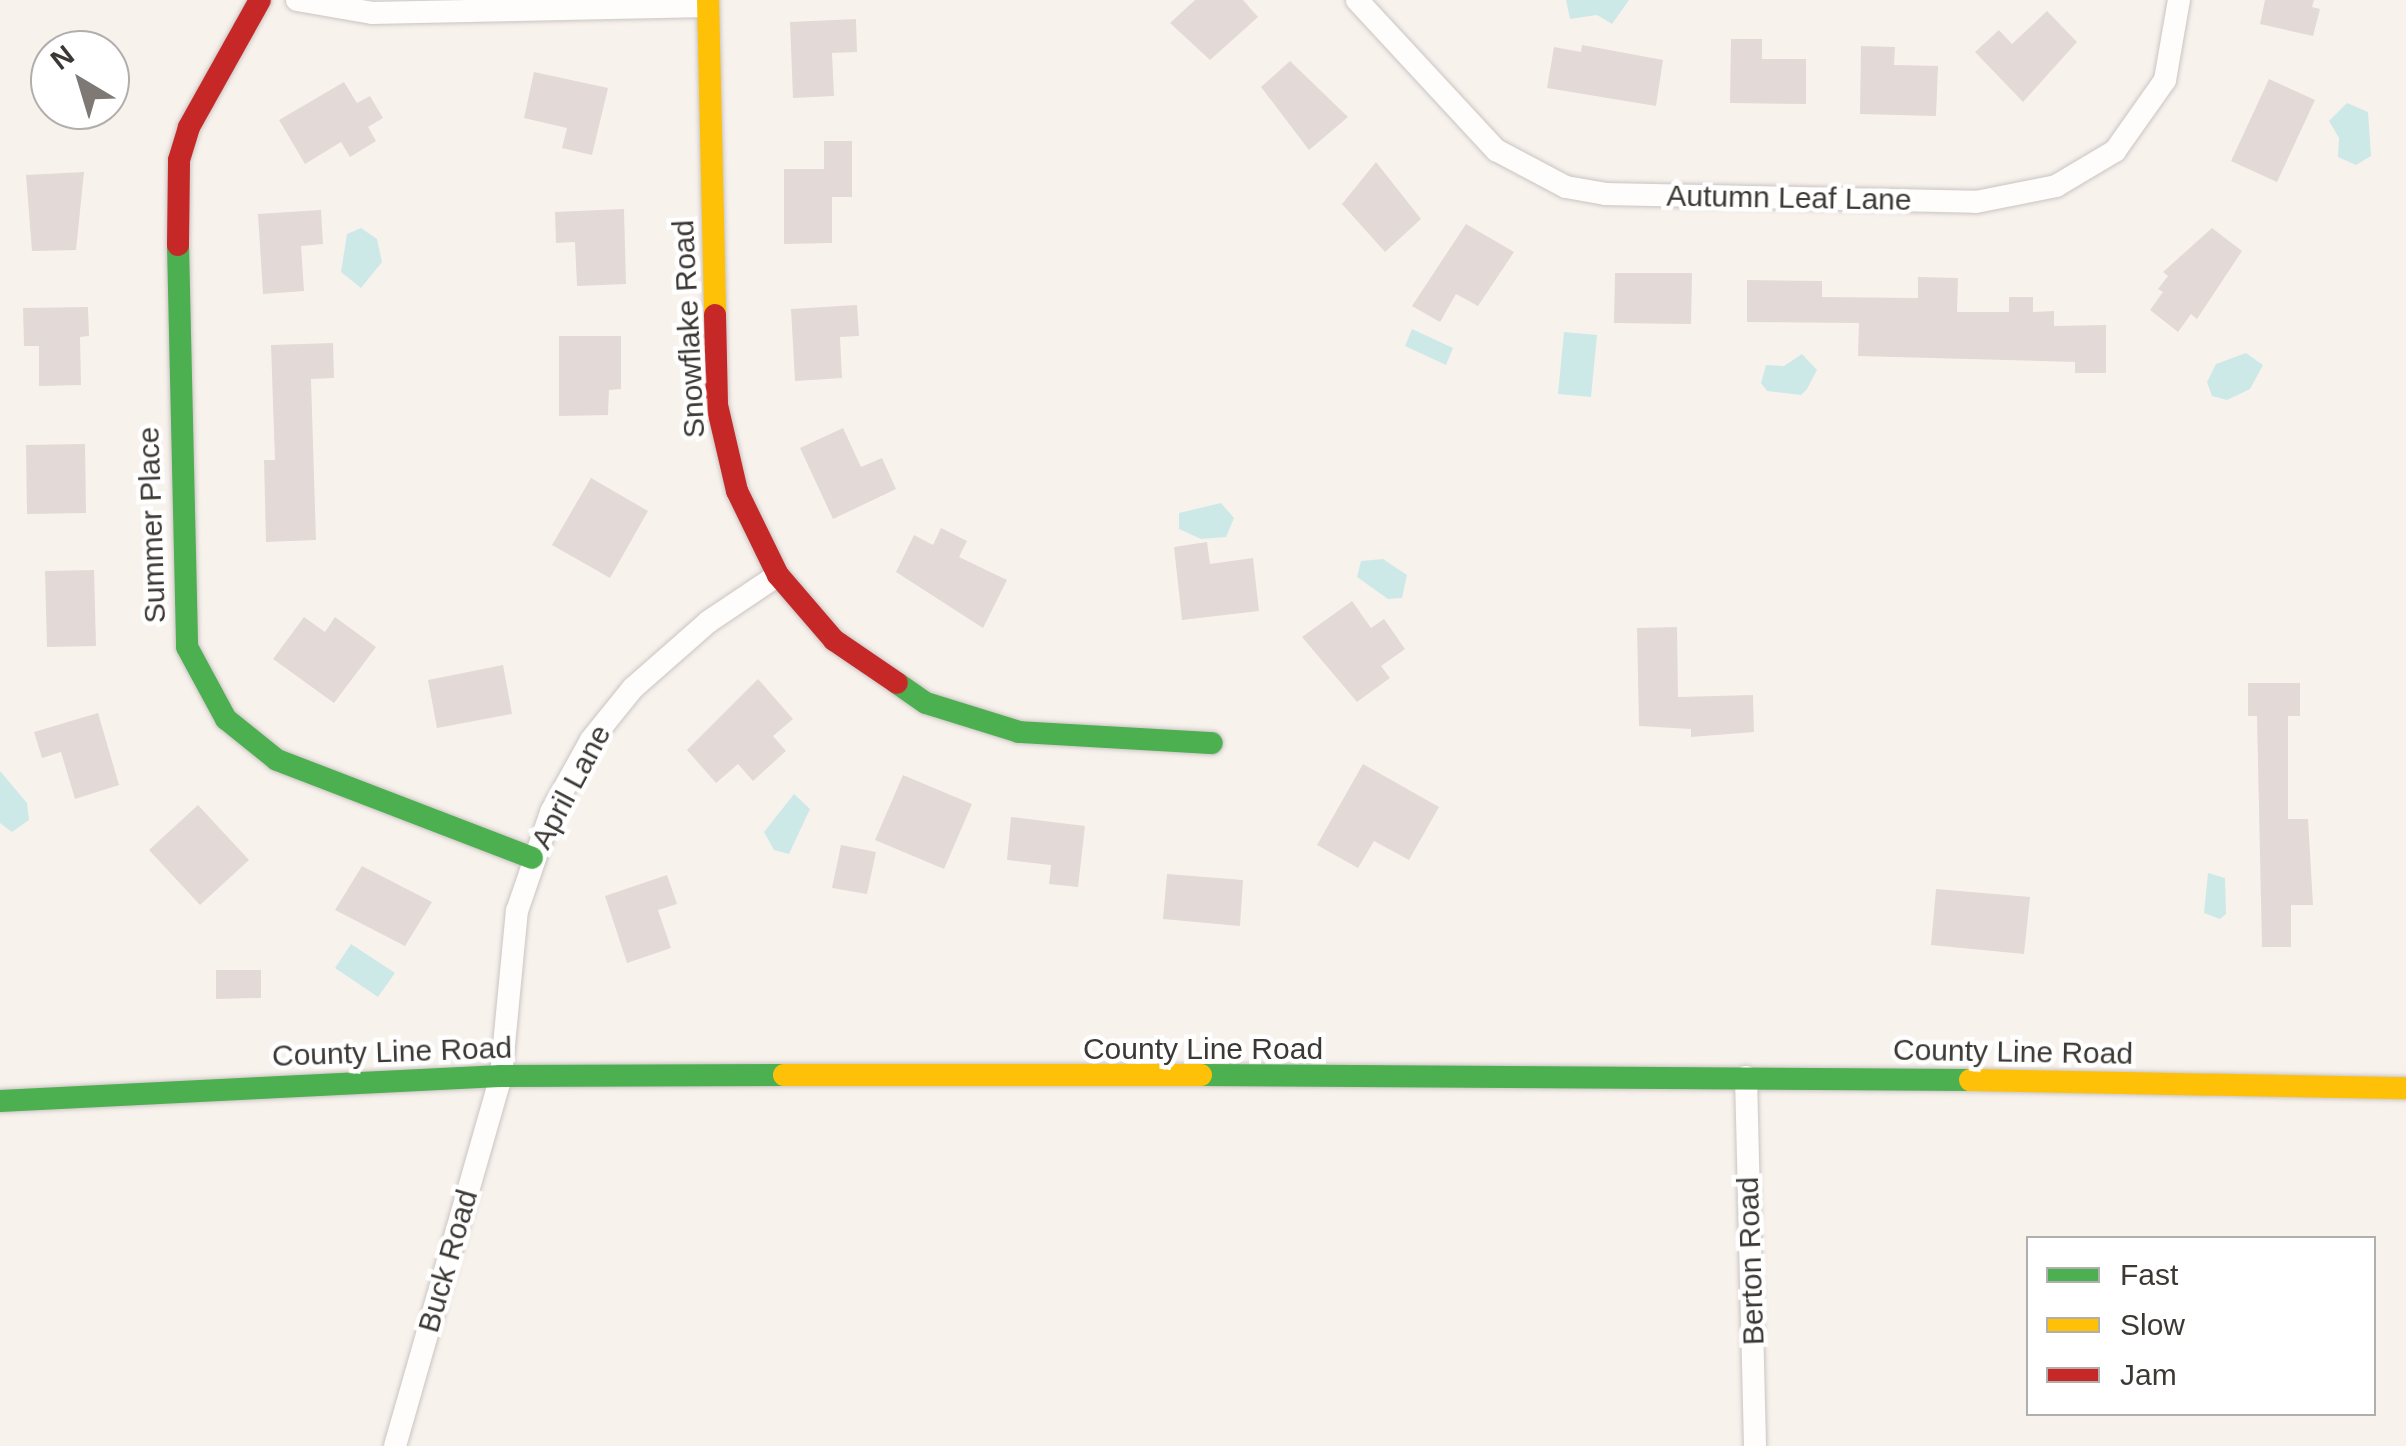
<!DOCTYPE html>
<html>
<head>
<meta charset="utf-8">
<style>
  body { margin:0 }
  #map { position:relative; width:2406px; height:1446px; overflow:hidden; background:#f8f2ed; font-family:Helvetica,sans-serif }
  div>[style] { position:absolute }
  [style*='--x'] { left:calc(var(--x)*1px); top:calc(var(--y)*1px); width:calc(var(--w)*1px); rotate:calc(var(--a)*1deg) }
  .water>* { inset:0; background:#cce9e8 }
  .building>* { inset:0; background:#e3d9d6 }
  .roads { filter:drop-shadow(0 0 2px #cac5c2) drop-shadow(0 0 2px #cac5c2) }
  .street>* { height:22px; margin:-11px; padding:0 11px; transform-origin:11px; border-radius:11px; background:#fefdfc }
  .fast>* { height:22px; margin:-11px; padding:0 11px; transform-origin:11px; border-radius:11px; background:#4caf50 }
  .slow>* { height:22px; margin:-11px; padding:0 11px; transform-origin:11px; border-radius:11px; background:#ffc107 }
  .jam>* { height:22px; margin:-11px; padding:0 11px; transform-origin:11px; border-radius:11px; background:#c62828 }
  span { translate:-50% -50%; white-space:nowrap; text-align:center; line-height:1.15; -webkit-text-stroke:9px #fff; paint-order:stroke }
  .street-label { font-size:30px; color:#3c3834 }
  .legend { position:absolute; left:2026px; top:1236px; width:350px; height:180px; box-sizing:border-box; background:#fff; border:2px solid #b1afae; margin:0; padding:12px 18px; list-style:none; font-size:30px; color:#3c3834 }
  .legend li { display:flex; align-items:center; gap:20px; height:50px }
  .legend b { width:50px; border:2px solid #b1afae }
  .north { position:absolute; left:30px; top:30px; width:100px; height:100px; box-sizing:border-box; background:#fff; border:2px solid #b1afae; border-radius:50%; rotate:322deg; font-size:28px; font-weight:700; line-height:40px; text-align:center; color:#3c3834 }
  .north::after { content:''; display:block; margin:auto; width:35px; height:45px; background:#7e7975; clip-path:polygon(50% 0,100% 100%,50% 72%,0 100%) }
</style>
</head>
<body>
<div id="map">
  <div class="water">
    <div style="clip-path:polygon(1566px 0,1629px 0,1612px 24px,1597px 15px,1570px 19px)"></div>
    <div style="clip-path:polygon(2347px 103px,2368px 112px,2371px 156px,2356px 165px,2338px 157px,2339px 138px,2329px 121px)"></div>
    <div style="clip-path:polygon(361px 228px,377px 239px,382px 262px,361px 288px,341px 272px,347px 234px)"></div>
    <div style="clip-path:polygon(1412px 329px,1453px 348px,1446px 365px,1405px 346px)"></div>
    <div style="clip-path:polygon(1564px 332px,1597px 335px,1591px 397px,1558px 394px)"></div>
    <div style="clip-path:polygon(2246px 353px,2263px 365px,2250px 389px,2227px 400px,2212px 396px,2207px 382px,2216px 364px)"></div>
    <div style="clip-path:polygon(1802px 354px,1817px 370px,1807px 389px,1801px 395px,1767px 391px,1761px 383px,1766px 365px,1784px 366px)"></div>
    <div style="clip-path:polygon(1221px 503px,1234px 518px,1226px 537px,1201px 539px,1179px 529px,1179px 513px)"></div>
    <div style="clip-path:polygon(1383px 559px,1407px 575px,1402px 598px,1388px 599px,1357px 577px,1361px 561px)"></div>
    <div style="clip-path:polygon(0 771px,27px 803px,29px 820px,12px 832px,0 823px)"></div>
    <div style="clip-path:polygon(794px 794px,810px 809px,789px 854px,774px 850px,764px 832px)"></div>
    <div style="clip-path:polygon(2208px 873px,2225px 878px,2226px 914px,2220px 919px,2204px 913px)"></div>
    <div style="clip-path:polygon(351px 944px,395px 973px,378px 997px,335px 968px)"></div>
  </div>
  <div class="building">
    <div style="clip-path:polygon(1195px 0,1243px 0,1258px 17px,1210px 60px,1170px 23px)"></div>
    <div style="clip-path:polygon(2265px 0,2314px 0,2312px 7px,2320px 9px,2313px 36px,2260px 24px)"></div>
    <div style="clip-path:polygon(2047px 11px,2077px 42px,2023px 102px,1975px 52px,1999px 30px,2012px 44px)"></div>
    <div style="clip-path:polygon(856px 19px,857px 52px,832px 53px,834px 96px,793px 98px,790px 22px)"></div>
    <div style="clip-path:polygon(1731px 39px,1762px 39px,1762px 59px,1806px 59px,1806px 104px,1730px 103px)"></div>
    <div style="clip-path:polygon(1582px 45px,1663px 60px,1656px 106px,1547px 88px,1554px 47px,1581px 52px)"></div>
    <div style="clip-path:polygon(1861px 46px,1895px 47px,1894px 65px,1938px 66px,1936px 116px,1860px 114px)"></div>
    <div style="clip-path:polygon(1290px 61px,1348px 117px,1309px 150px,1261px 87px)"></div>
    <div style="clip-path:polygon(534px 72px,608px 88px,592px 155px,562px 148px,567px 128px,524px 118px)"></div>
    <div style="clip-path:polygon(2269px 79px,2315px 100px,2277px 182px,2231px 161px)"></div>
    <div style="clip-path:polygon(344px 82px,357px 103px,370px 96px,383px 118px,368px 127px,376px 141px,350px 157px,341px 142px,305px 164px,279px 120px)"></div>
    <div style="clip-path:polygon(824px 141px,852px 141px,852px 197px,832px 197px,832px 243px,784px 244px,784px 169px,824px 169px)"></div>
    <div style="clip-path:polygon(1376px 162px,1421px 219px,1385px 252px,1342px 204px)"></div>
    <div style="clip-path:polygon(84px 172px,76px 250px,32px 251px,26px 175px)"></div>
    <div style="clip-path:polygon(624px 209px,626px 284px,577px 286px,575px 242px,556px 243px,555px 212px)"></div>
    <div style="clip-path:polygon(321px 210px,323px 244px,301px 246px,304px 291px,263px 294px,258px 214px)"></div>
    <div style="clip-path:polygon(1466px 224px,1514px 252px,1478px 306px,1456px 294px,1440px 322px,1412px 306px)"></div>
    <div style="clip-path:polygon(2212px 228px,2242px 251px,2197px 319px,2191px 314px,2178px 332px,2150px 310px,2163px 292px,2158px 289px,2168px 276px,2163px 272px)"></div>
    <div style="clip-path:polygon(1615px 273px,1692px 273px,1691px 324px,1614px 323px)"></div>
    <div style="clip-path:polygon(1918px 277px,1958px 278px,1957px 312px,2009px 312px,2009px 297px,2033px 297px,2033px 312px,2054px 311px,2054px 326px,2106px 325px,2106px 373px,2075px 373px,2075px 362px,1858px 356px,1859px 323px,1747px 322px,1747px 280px,1822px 281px,1822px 297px,1918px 298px)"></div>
    <div style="clip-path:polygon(857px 305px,859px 336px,840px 337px,842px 378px,795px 381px,791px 309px)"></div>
    <div style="clip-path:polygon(88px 307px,89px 336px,80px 337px,81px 385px,39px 386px,39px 346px,24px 346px,23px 308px)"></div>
    <div style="clip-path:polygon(559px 336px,621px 336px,621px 389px,609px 390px,608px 415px,559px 416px)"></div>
    <div style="clip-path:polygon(333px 343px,334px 378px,311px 379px,316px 540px,266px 542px,264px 460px,275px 460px,271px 345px)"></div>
    <div style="clip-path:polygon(843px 428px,861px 467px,882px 458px,896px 489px,833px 519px,800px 448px)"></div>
    <div style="clip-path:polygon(85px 444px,86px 513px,27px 514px,26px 445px)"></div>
    <div style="clip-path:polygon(591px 478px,648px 511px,610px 578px,552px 545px)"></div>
    <div style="clip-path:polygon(941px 528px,967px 541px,959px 557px,1007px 580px,983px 628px,896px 572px,914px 535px,933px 545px)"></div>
    <div style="clip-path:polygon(1207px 542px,1210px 564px,1253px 558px,1259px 611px,1182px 620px,1174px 547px)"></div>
    <div style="clip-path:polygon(94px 570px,96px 646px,47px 647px,45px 571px)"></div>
    <div style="clip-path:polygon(1352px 601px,1371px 628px,1384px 619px,1405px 649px,1381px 666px,1390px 678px,1357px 702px,1302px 637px)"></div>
    <div style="clip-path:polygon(304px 617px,325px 632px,335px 617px,376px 647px,334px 703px,273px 659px)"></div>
    <div style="clip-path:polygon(1677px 627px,1678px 697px,1753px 695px,1754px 732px,1691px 737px,1691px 729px,1639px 726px,1637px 628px)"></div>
    <div style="clip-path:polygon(503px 665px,512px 714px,437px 728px,428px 680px)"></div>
    <div style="clip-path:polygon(758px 679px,793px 719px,773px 736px,786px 751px,753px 781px,738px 764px,716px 783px,687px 750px)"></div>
    <div style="clip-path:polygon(2248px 683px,2300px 683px,2300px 716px,2288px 716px,2288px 819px,2308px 819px,2313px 905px,2291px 905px,2291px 947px,2262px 947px,2257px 716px,2248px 716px)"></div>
    <div style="clip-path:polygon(98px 713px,119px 785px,75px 799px,61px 752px,42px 758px,34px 732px)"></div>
    <div style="clip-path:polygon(1363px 764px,1439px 807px,1409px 860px,1374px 841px,1358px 868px,1317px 845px)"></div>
    <div style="clip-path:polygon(903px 775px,972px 804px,944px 869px,875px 840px)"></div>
    <div style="clip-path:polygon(198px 805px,249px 860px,200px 905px,149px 850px)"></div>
    <div style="clip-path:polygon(1011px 817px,1085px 826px,1078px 887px,1049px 884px,1051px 865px,1007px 860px)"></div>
    <div style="clip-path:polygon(841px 845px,876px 852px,867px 894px,832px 888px)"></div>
    <div style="clip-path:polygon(362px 866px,432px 902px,405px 946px,335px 910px)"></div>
    <div style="clip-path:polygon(1167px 874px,1243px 880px,1240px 926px,1163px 919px)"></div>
    <div style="clip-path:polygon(667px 875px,677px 904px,658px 910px,671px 948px,627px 963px,605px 896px)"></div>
    <div style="clip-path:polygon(1936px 889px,2030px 897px,2024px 954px,1931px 945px)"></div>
    <div style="clip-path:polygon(216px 970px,261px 970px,261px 998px,216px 999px)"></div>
  </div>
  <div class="roads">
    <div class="street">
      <div style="--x:297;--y:0;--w:76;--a:9.8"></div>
      <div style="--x:372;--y:13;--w:336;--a:-1.2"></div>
      <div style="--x:1357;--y:0;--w:205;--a:47.2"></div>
      <div style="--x:1496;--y:150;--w:79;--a:27.9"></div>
      <div style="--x:1566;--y:187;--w:40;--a:10"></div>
      <div style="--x:1605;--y:194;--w:371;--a:1.2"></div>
      <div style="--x:1976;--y:202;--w:82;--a:-11.3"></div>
      <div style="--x:2056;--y:186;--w:69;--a:-30.7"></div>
      <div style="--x:2115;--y:151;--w:87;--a:-54.8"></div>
      <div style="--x:2165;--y:80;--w:81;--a:-80.1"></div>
      <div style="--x:1746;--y:1077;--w:369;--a:88.6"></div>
      <div style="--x:395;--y:1446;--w:385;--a:-74"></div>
      <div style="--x:501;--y:1076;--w:166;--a:-84.5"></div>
      <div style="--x:517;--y:911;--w:105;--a:-71"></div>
      <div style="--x:551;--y:812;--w:82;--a:-60.9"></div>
      <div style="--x:591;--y:740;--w:67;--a:-51.1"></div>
      <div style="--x:633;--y:688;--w:100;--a:-41.3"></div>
      <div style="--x:708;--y:622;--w:84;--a:-33.9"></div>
    </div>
    <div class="fast">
      <div style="--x:178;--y:245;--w:402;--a:88.7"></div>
      <div style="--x:187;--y:647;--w:82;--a:61.6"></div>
      <div style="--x:226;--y:719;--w:65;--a:38.8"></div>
      <div style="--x:277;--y:760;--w:273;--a:21"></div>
      <div style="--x:897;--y:683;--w:35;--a:35"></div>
      <div style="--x:926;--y:703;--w:97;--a:17.3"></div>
      <div style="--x:1019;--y:732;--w:193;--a:3.3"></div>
      <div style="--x:1201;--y:1075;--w:769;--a:0.37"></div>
      <div style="--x:0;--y:1101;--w:502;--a:-2.86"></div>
      <div style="--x:501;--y:1076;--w:283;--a:-0.2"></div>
    </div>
    <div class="slow">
      <div style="--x:708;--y:0;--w:315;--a:88.7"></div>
      <div style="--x:784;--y:1075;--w:417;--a:0"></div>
      <div style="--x:1970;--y:1080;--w:436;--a:1.1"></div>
    </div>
    <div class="jam">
      <div style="--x:178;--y:245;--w:85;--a:-89.3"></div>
      <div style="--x:179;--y:160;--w:34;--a:-73"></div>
      <div style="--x:189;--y:127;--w:145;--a:-60.8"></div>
      <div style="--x:715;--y:315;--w:90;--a:88.7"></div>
      <div style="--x:717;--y:405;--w:88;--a:76.9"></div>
      <div style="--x:737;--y:491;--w:93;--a:64"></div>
      <div style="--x:778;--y:575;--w:86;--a:49.3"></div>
      <div style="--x:834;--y:640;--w:76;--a:34.3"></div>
    </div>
  </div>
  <div class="street-label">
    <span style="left:1789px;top:198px;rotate:1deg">Autumn Leaf Lane</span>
    <span style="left:689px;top:329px;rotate:-93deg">Snowflake Road</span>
    <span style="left:152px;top:525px;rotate:-92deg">Summer Place</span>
    <span style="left:571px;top:787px;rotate:-62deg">April Lane</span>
    <span style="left:1203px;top:1049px">County Line Road</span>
    <span style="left:392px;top:1052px;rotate:-2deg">County Line Road</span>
    <span style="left:2013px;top:1052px;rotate:1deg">County Line Road</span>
    <span style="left:448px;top:1261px;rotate:-74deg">Buck Road</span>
    <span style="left:1751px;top:1261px;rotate:-92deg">Berton Road</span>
  </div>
  <ul class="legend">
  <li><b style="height:12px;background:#4caf50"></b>Fast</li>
  <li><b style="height:12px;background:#ffc107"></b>Slow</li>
  <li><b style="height:12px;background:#c62828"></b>Jam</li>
  </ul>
  <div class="north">N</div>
</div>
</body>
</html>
